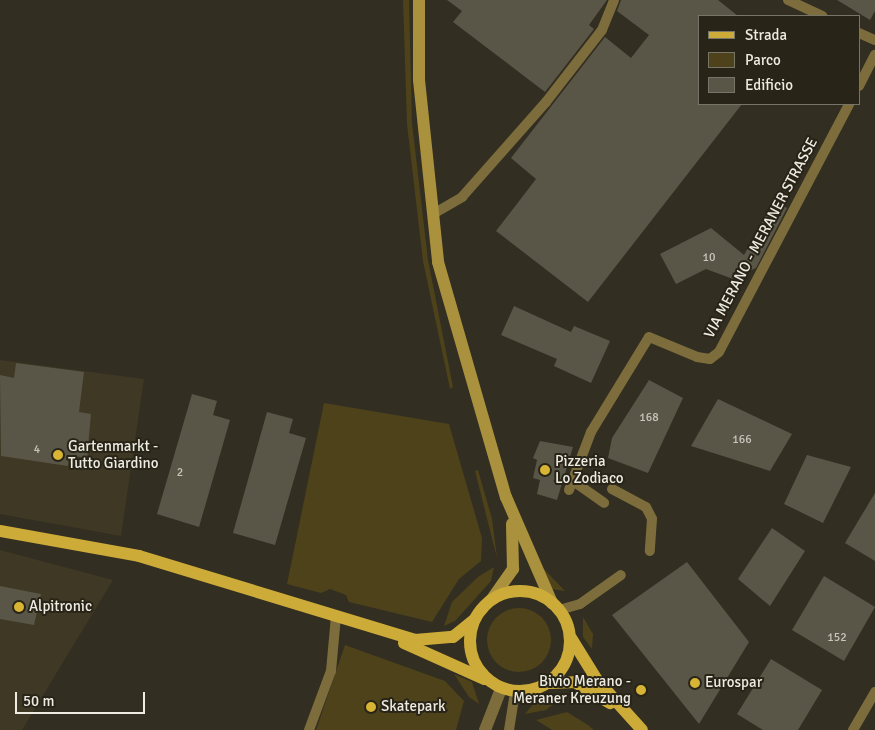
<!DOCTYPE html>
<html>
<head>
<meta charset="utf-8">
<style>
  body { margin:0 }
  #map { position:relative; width:875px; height:730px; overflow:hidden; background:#322e21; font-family:Signika,sans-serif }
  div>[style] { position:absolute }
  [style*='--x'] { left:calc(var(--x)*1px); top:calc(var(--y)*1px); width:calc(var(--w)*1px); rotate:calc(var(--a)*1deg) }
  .built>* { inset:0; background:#3e3824 }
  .green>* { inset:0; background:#4e421b }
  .round { border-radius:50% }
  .building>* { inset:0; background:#5a5647 }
  .service>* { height:10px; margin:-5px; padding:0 5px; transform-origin:5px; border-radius:5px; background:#7d6d3c }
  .minor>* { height:12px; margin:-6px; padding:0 6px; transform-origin:6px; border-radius:6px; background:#7d6d3c }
  .secondary>* { height:12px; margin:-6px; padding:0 6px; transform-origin:6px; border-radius:6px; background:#aa913d }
  .primary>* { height:12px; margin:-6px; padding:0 6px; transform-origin:6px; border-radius:6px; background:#cdab39 }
  .primary>.ring { margin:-6px; padding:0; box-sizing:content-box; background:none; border:12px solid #cdab39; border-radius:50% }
  .dots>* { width:14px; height:14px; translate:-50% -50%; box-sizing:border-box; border:2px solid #282417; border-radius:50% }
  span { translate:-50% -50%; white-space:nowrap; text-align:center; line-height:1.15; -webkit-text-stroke:4px #282417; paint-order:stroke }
  .number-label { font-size:12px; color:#c8c6bb }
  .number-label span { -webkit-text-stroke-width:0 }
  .street-label { font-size:15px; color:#edebe2 }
  .poi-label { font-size:15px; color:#edebe2 }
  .left { translate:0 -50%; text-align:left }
  .right { translate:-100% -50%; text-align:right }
  .legend { position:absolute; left:698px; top:15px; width:162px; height:90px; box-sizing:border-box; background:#282417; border:1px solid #777468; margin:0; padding:6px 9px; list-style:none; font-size:15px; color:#edebe2 }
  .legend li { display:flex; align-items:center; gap:10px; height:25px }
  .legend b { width:25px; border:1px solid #777468 }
  .scale { position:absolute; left:15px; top:692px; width:130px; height:22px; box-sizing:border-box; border:2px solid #edebe2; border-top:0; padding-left:6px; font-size:15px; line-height:18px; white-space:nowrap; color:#edebe2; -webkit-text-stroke:4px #282417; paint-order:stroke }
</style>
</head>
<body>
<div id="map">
  <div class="built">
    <div style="clip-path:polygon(0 360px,144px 379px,121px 536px,0 514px)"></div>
    <div style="clip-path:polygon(0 550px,113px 580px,22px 730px,0 730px)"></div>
  </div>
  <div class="green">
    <div style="clip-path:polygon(403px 0,409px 0,412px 123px,428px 260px,453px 387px,450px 389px,423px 261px,407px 124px)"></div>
    <div style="clip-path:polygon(324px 403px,449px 424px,482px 538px,481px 561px,459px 579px,432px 622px,349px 602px,346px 595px,330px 589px,321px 593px,287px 584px)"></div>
    <div style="clip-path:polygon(478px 470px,492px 519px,497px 558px,475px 471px)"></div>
    <div style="clip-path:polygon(494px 567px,491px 581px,455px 621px,444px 626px,452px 602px,478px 577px)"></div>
    <div style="clip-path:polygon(539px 568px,544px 569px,565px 591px,551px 589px)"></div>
    <div class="round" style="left:487px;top:608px;width:64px;height:64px"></div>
    <div style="clip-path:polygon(583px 617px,593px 634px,592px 649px,583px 637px)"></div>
    <div style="clip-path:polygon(345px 645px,445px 681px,464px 701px,456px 730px,316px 730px)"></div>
    <div style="clip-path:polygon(454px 674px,472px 682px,479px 704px,469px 697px)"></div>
    <div style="clip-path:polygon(553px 696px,563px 697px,546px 710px,525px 714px,534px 703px)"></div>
    <div style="clip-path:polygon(567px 712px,588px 725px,594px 730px,552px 730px,536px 720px)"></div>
  </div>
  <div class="building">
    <div style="clip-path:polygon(447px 0,607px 0,589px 25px,594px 29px,545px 92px,453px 22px,462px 11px)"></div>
    <div style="clip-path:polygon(621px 0,718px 0,738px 16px,699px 16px,699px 104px,742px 104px,588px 302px,496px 231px,536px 179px,511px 158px,605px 37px,631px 58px,649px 35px,617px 11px)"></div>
    <div style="clip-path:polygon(837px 0,875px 0,875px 11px,870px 20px)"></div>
    <div style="clip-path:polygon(774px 201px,787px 208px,756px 268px,733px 279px,706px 269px,676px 284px,660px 254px,711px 228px,744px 255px)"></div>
    <div style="clip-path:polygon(514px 306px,571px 332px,574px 326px,610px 341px,591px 383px,554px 366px,557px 359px,501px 335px)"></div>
    <div style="clip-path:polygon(16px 363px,84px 372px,79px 412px,91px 414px,87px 458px,69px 455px,68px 466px,1px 456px,0 375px,14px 378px)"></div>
    <div style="clip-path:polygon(649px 380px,683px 398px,648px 473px,608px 458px,612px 438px)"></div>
    <div style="clip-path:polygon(192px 394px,217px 401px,213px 415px,230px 420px,199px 527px,157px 514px)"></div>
    <div style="clip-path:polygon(718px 399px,792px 434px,770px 471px,691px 446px)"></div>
    <div style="clip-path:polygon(267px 412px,293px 419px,289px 433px,306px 438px,275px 545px,233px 533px)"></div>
    <div style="clip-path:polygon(540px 441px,573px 447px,557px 500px,537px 494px,540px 480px,533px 478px,537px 460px,533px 458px)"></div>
    <div style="clip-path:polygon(807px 455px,851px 467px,823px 523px,784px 504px)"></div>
    <div style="clip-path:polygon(875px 493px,875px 561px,845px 543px)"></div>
    <div style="clip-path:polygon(772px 528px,805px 551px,770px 606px,738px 579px)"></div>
    <div style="clip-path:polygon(687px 562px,749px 642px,699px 724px,612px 615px)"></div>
    <div style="clip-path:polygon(824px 576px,875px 607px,844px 661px,792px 630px)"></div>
    <div style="clip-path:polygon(0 586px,41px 594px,34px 625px,0 619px)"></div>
    <div style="clip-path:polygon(771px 659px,822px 690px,798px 730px,763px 730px,737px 714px)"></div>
  </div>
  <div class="service">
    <div style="--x:788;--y:0;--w:38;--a:25"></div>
    <div style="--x:859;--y:33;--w:17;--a:24"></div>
    <div style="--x:859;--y:86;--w:35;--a:-63"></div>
    <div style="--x:433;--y:214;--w:34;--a:-30"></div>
    <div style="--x:462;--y:197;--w:127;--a:-48.5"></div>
    <div style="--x:546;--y:102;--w:91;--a:-52.1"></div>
    <div style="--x:602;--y:30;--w:32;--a:-68"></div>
    <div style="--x:573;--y:481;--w:38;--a:35"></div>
    <div style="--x:612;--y:489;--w:38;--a:28"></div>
    <div style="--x:646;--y:507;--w:13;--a:63"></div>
    <div style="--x:652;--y:519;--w:32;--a:94"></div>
    <div style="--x:569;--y:490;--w:62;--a:-69.2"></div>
    <div style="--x:591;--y:432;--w:111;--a:-58.6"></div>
    <div style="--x:649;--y:337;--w:52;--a:22.6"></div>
    <div style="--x:697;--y:357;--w:13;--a:9"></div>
    <div style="--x:710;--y:359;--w:11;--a:-38"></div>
    <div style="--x:719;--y:352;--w:280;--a:-62.3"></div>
    <div style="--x:559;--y:610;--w:22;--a:-16"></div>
    <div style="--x:580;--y:604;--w:50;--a:-35.3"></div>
    <div style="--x:309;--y:730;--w:63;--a:-69.6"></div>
    <div style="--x:331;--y:671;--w:55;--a:-84.8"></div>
    <div style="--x:509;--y:730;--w:38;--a:-81"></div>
    <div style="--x:853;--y:730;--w:44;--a:-59.9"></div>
  </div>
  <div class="minor">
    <div style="--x:485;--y:730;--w:44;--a:-68.7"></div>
  </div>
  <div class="secondary">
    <div style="--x:419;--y:0;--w:80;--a:90"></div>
    <div style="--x:419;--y:80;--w:183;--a:84"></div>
    <div style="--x:438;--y:262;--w:245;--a:73.9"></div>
    <div style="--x:506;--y:497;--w:116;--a:66.5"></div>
    <div style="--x:492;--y:599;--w:37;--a:-55"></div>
    <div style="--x:513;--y:569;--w:45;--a:-91.3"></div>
  </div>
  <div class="primary">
    <div style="--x:0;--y:531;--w:141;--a:10.2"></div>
    <div style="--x:139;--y:556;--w:288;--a:16.9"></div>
    <div style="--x:415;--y:640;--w:38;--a:-5"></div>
    <div style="--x:453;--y:637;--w:27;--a:-39"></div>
    <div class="ring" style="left:470px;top:591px;width:88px;height:88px"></div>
    <div style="--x:571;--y:638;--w:49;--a:58.2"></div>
    <div style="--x:597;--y:680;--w:67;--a:48"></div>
    <div style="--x:404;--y:643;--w:88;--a:24.2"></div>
    <div style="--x:550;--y:683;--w:25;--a:-2"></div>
    <div style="--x:575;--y:682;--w:41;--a:31"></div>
  </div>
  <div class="dots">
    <div style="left:58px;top:455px;background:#d8b434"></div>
    <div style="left:545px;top:470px;background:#d8b434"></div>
    <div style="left:19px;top:607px;background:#d8b434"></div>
    <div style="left:695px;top:683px;background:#d8b434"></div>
    <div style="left:641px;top:690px;background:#d8b434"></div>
    <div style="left:371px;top:707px;background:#d8b434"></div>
  </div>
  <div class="number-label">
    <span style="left:709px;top:258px">10</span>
    <span style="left:649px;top:418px">168</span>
    <span style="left:742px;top:440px">166</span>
    <span style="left:37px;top:450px">4</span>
    <span style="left:180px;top:473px">2</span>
    <span style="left:837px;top:638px">152</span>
  </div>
  <div class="street-label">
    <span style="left:761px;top:238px;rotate:-62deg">VIA MERANO - MERANER STRASSE</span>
  </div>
  <div class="poi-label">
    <span class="left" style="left:68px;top:455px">Gartenmarkt -<br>Tutto Giardino</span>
    <span class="left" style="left:555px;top:470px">Pizzeria<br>Lo Zodiaco</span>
    <span class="left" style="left:29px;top:607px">Alpitronic</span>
    <span class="right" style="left:631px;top:690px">Bivio Merano -<br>Meraner Kreuzung</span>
    <span class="left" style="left:705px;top:683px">Eurospar</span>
    <span class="left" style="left:381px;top:707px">Skatepark</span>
  </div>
  <ul class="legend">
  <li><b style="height:6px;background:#cdab39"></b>Strada</li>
  <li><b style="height:14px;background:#4e421b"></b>Parco</li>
  <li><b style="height:14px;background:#5a5647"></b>Edificio</li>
  </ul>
  <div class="scale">50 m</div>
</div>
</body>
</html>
